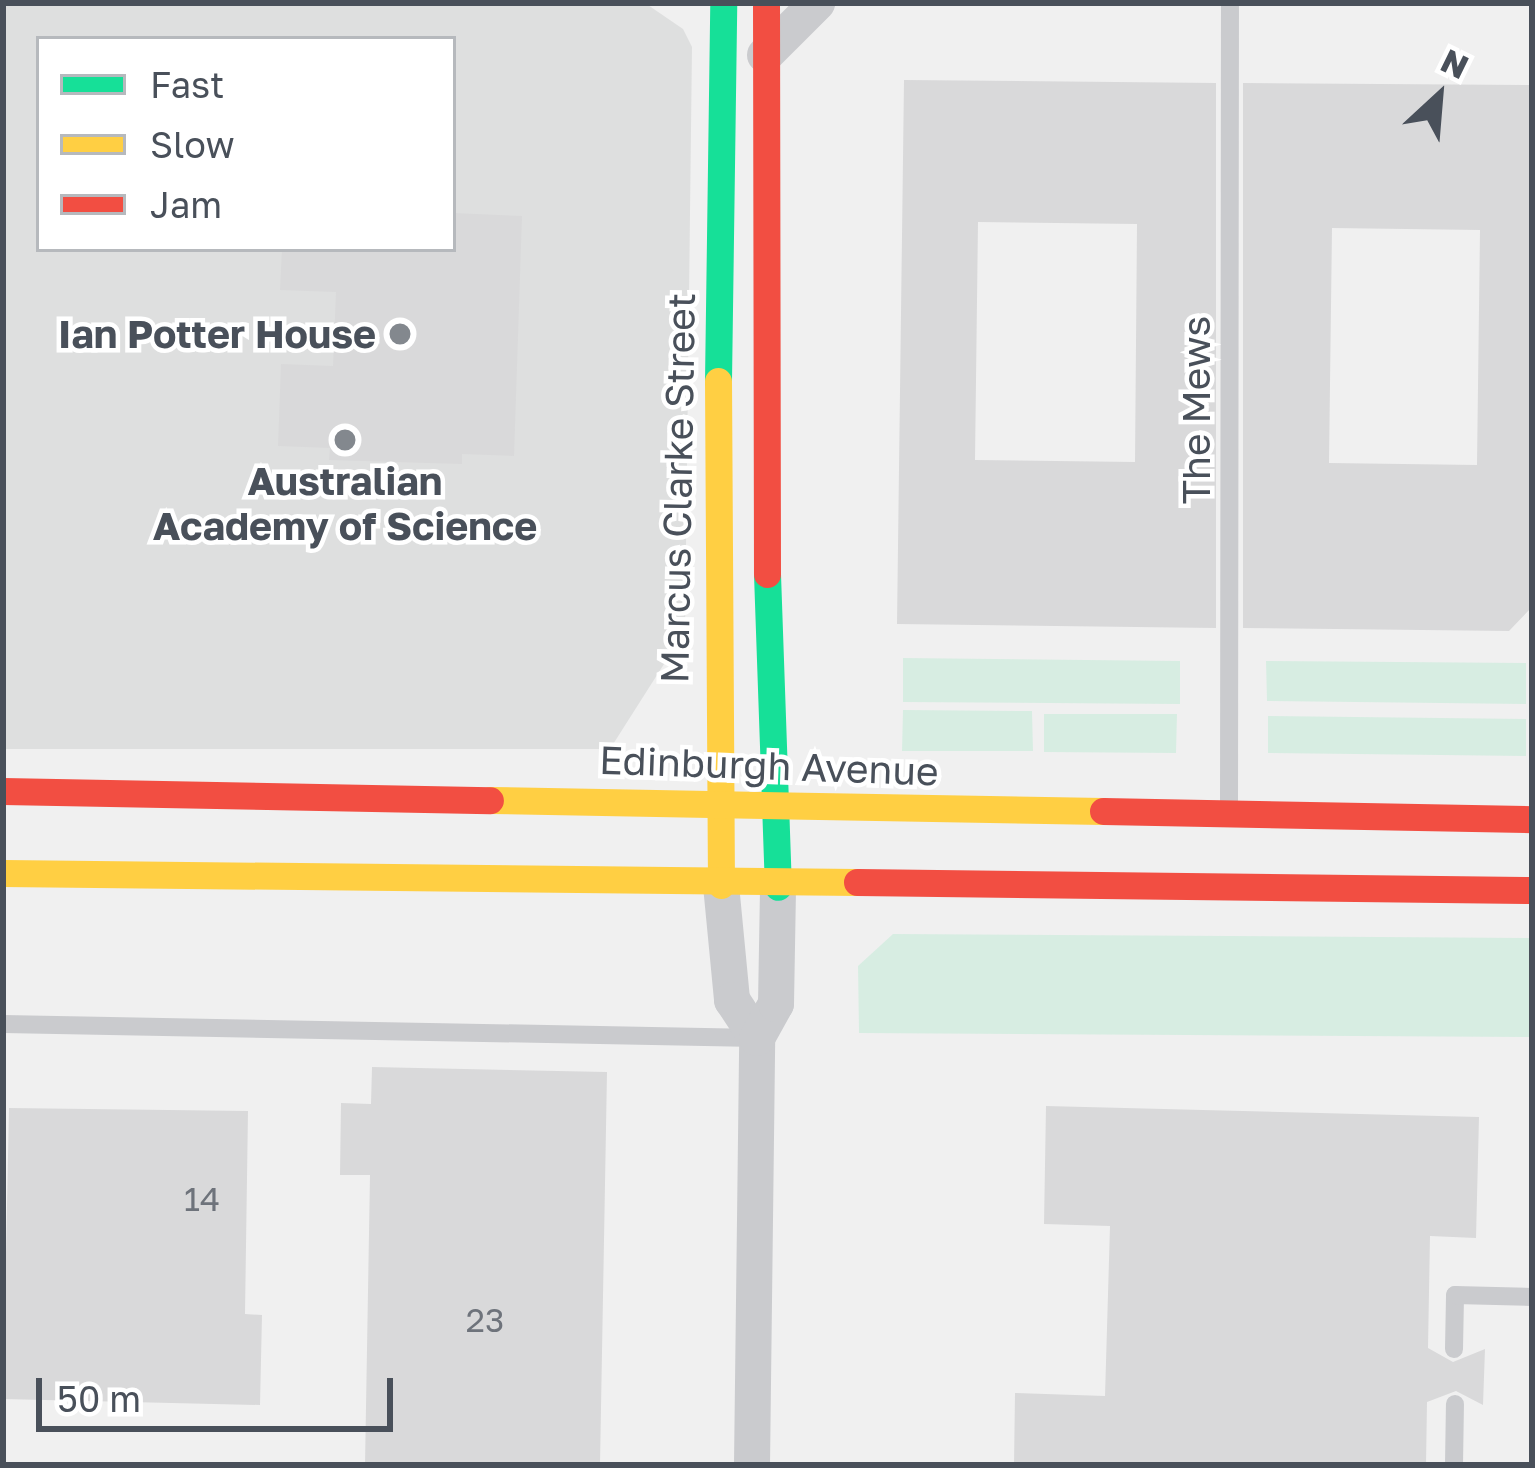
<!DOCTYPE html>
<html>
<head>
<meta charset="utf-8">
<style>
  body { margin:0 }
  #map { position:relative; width:1535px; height:1468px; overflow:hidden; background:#f0f0f0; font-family:"Golos Text",sans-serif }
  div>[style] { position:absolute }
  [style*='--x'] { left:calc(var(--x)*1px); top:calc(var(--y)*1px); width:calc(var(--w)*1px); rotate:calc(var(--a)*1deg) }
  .education>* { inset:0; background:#dedfdf }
  .green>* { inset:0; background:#d7ede2 }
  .building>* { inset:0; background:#d9d9da }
  .lane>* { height:18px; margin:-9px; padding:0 9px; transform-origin:9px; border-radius:9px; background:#cacbce }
  .street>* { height:36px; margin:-18px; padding:0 18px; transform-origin:18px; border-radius:18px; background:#cacbce }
  .fast>* { height:27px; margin:-13.5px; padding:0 13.5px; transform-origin:13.5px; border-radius:13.5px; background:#16e098 }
  .slow>* { height:27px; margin:-13.5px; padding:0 13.5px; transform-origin:13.5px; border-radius:13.5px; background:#ffcf43 }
  .jam>* { height:27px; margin:-13.5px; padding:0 13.5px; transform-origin:13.5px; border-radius:13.5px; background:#f24e42 }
  .dots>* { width:33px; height:33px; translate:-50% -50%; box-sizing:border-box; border:6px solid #fff; border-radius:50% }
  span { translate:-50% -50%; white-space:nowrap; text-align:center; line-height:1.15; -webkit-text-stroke:9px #fff; paint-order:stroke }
  .number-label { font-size:33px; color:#6e737b }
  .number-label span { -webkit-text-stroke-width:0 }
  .poi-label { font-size:39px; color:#49505a; font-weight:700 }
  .right { translate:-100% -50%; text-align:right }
  .street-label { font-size:39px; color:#49505a }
  .frame { position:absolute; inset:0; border:6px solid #49505a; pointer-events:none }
  .legend { position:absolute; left:36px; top:36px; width:420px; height:216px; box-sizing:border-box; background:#fff; border:3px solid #b6b9bd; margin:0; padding:15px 21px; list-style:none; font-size:36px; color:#49505a }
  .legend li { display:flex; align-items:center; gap:24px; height:60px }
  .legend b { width:60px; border:3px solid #b6b9bd }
  .north { position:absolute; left:1379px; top:36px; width:120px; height:120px; -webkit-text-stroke:9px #fff; paint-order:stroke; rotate:26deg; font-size:33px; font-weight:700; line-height:48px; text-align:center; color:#49505a }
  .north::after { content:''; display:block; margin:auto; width:42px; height:54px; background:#49505a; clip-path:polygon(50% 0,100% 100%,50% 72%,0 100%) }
  .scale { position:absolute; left:36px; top:1378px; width:357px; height:54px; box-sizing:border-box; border:6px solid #49505a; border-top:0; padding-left:15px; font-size:36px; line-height:42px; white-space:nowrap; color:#49505a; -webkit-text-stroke:9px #fff; paint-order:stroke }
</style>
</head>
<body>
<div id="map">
  <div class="education">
    <div style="clip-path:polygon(evenodd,3px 3px,645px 3px,683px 29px,692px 47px,685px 631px,610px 749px,3px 749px,3px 3px,39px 39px,453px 39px,453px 249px,39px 249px,39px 39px)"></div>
  </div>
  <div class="green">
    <div style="clip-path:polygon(903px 658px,1180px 661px,1180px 704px,903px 702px)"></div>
    <div style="clip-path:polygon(1266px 661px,1526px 663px,1526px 704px,1267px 701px)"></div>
    <div style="clip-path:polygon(903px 710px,1032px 711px,1033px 751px,902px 751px)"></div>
    <div style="clip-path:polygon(1044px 714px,1177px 714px,1176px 753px,1044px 752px)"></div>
    <div style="clip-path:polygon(1268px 716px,1526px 719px,1526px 756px,1268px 753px)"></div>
    <div style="clip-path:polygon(893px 934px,1532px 938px,1532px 1037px,859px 1033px,858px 966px)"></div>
  </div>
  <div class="building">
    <div style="clip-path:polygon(evenodd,904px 80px,1216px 83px,1216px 628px,897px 624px,904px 80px,978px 222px,1137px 224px,1135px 462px,975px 460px,978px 222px)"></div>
    <div style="clip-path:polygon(evenodd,1243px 83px,1532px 85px,1532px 607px,1509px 631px,1243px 628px,1243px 83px,1332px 228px,1480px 230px,1477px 465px,1329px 463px,1332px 228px)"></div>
    <div style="clip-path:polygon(453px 213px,522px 216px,514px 456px,462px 454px,462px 464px,329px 460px,330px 448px,278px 446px,281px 364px,333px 366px,336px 292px,280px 290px,282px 249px,453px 249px)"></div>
    <div style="clip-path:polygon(372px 1067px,607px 1072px,600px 1465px,365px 1465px,370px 1175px,340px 1175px,341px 1103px,371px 1104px)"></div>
    <div style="clip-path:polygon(1046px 1106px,1479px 1117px,1476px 1238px,1430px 1236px,1428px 1348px,1453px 1362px,1485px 1349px,1483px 1405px,1456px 1391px,1427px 1402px,1426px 1465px,1014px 1465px,1015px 1393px,1105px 1396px,1110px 1226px,1044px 1224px)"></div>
    <div style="clip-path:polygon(9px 1108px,248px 1111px,245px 1314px,262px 1315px,260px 1405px,3px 1399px)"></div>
  </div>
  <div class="lane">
    <div style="--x:1229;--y:808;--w:805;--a:-89.93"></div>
    <div style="--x:3;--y:1024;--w:754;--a:1.06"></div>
    <div style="--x:1454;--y:1349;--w:54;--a:-88.9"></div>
    <div style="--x:1455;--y:1295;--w:77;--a:1.5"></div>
    <div style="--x:1454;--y:1465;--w:61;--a:-89.1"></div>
  </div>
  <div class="street">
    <div style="--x:765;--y:55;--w:74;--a:-45"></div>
    <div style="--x:721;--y:885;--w:116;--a:84.5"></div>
    <div style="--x:732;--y:1000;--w:45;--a:56.7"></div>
    <div style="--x:752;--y:1465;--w:427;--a:-89.3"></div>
    <div style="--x:757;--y:1038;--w:39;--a:-61"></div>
    <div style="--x:776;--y:1004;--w:117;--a:-89"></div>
  </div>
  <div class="fast">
    <div style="--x:718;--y:381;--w:378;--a:-89.2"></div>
    <div style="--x:767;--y:574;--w:313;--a:88"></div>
  </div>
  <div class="slow">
    <div style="--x:718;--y:381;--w:504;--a:89.66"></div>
    <div style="--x:490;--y:800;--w:613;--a:1.03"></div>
    <div style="--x:3;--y:873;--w:854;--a:0.6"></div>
  </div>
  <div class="jam">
    <div style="--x:766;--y:3;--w:571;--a:89.9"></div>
    <div style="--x:3;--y:791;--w:487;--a:1.1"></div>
    <div style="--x:1103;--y:811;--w:429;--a:1.1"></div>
    <div style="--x:857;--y:882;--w:675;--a:0.68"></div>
  </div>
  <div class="dots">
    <div style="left:400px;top:334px;background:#83888e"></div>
    <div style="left:345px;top:440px;background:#83888e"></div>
  </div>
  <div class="number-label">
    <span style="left:202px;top:1199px">14</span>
    <span style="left:485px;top:1320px">23</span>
  </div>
  <div class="poi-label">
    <span class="right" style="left:376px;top:334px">Ian Potter House</span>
    <span style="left:345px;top:504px">Australian<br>Academy of Science</span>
  </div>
  <div class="street-label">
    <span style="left:1196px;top:410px;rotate:-90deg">The Mews</span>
    <span style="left:678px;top:488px;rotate:-89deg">Marcus Clarke Street</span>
    <span style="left:769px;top:766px;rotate:2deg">Edinburgh Avenue</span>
  </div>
  <div class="frame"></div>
  <ul class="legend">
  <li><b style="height:15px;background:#16e098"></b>Fast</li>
  <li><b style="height:15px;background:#ffcf43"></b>Slow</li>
  <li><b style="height:15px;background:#f24e42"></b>Jam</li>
  </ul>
  <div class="north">N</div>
  <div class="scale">50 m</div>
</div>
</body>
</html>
